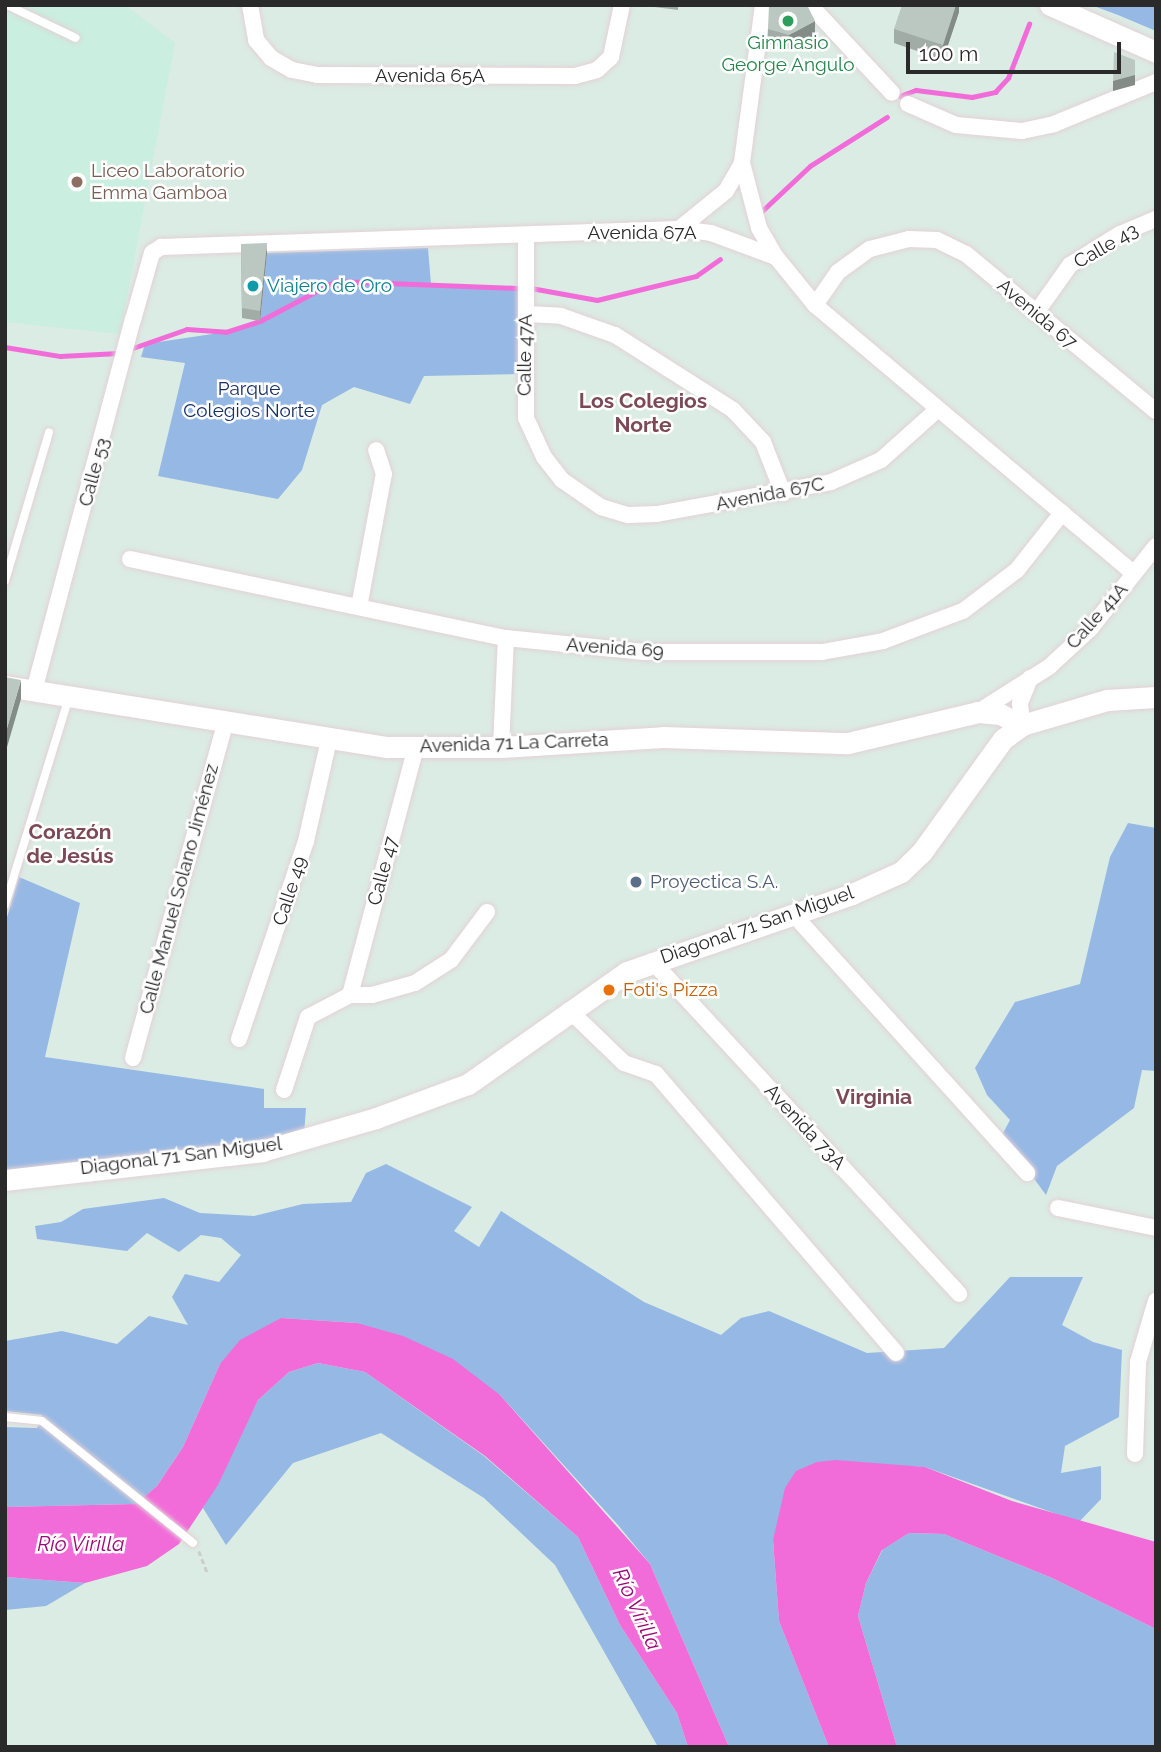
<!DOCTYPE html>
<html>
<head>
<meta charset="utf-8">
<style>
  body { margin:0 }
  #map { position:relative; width:1161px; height:1752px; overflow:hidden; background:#dbece4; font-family:Raleway,sans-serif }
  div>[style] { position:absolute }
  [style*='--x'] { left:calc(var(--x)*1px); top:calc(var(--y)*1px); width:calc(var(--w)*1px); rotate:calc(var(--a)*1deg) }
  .education>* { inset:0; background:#caeee0 }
  .green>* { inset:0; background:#96b8e4 }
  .water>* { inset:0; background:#f16cd9 }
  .stream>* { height:4.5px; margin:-2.25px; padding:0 2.25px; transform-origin:2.25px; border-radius:2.25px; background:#f16cd9 }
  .path>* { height:2.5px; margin-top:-1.25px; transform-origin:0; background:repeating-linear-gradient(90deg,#ccc 0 5px,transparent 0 8.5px) }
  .roads { filter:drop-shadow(0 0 2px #e3d1d6) drop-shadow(0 0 2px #e3d1d6) }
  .lane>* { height:8px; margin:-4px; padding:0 4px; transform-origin:4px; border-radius:4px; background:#fff }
  .street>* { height:16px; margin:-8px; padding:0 8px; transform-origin:8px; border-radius:8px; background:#fff }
  .secondary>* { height:21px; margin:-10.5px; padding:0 10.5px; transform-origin:10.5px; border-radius:10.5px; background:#fff }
  .wall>* { inset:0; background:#a1aca6 }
  .shaded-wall>* { inset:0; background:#838c87 }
  .building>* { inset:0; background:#bbc8c1 }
  .dots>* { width:19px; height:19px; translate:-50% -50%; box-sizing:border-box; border:4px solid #fff; border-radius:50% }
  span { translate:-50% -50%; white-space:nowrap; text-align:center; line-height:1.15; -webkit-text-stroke:5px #fff; paint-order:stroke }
  .leisure-label { font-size:19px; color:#27864d }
  .street-label { font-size:19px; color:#2a2a2a }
  .education-label { font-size:19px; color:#785e54 }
  .left { translate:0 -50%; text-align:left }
  .culture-label { font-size:19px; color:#0d838f }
  .park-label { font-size:19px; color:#183068 }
  .service-label { font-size:19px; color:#4e5e75 }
  .food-label { font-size:19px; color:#c56008 }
  .neighbourhood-label { font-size:21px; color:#7b4957; font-weight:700 }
  .water-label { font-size:21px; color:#9d0b77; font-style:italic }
  .frame { position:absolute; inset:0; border:7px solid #2a2a2a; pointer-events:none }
  .scale { position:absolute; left:906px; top:42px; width:215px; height:32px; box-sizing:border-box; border:4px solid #2a2a2a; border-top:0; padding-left:9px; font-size:21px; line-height:24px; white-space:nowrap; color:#2a2a2a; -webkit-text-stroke:5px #fff; paint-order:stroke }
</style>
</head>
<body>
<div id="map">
  <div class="education">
    <div style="clip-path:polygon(5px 5px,125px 5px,175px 43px,120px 334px,5px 322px)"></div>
  </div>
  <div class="green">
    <div style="clip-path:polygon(1091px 5px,1156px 5px,1156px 31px,1118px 15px)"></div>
    <div style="clip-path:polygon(428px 248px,431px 284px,523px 287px,523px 374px,424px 376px,410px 404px,354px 387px,322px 405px,302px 470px,278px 499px,158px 476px,185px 363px,141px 357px,145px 344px,226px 332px,260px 321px,267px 253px)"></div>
    <div style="clip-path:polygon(1128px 823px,1156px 828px,1156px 1071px,1142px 1070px,1134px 1108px,1057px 1166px,1046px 1195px,1002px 1135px,1010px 1120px,987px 1095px,975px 1068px,1015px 1002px,1080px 984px,1110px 857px)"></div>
    <div style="clip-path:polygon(19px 877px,80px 903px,45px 1057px,264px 1089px,264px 1108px,306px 1108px,304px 1135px,5px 1173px,5px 924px)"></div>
    <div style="clip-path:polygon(386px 1164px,472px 1207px,454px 1231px,479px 1247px,501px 1211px,644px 1302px,721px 1335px,741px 1318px,769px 1311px,867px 1353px,944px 1348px,1010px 1277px,1083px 1277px,1062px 1325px,1093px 1342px,1122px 1350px,1119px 1417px,1065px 1446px,1061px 1473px,1101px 1466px,1101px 1499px,1079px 1522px,925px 1467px,817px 1462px,773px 1540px,779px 1621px,829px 1747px,729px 1747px,650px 1564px,618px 1525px,500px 1395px,357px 1323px,281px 1318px,220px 1364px,183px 1447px,157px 1486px,136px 1504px,5px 1507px,5px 1427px,37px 1428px,42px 1415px,5px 1411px,5px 1341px,62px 1331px,117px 1344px,149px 1316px,188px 1325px,172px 1297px,185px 1274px,219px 1282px,241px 1255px,221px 1238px,201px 1235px,179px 1252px,147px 1233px,127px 1251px,37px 1239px,35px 1226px,61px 1222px,83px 1209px,164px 1198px,200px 1213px,254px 1216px,303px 1204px,351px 1202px,366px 1173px)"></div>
    <div style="clip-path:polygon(318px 1363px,365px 1372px,484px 1456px,578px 1537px,620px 1625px,677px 1713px,688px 1747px,658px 1747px,555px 1565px,484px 1498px,381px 1433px,293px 1463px,226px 1545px,203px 1508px,258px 1400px,289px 1372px)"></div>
    <div style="clip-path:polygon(909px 1533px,944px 1534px,1052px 1578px,1156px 1629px,1156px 1747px,897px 1747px,858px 1616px,866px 1583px,883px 1549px)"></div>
    <div style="clip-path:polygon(5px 1577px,85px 1583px,46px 1606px,5px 1610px)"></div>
  </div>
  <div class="water">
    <div style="clip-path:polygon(281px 1318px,357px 1323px,403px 1336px,453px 1359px,500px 1395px,650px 1564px,729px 1747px,688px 1747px,677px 1713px,620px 1625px,578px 1537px,485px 1456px,365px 1372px,318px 1363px,289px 1372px,258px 1400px,218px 1485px,179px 1544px,147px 1566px,85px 1583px,5px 1577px,5px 1507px,136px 1504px,157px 1486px,183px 1447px,220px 1364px,240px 1340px)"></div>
    <div style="clip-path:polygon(836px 1460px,925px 1467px,1012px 1501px,1156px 1542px,1156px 1629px,1052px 1578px,944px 1534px,909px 1533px,882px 1550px,866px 1583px,858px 1616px,897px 1747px,829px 1747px,779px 1621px,773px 1540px,785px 1488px,796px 1471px,817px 1462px)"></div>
  </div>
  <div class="stream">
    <div style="--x:900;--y:96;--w:17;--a:-21"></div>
    <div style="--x:916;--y:90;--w:56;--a:7.1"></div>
    <div style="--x:972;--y:97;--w:24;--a:-12"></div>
    <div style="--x:995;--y:92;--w:19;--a:-47"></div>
    <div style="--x:1008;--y:78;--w:58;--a:-68.7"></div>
    <div style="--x:761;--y:212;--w:67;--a:-43.2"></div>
    <div style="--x:810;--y:166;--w:91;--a:-32.5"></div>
    <div style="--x:531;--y:288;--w:67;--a:10.3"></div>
    <div style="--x:597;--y:300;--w:102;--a:-13.6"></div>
    <div style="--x:696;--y:276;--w:29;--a:-35"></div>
    <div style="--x:5;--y:347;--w:56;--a:9.3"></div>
    <div style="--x:60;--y:356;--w:59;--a:-2.9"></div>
    <div style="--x:130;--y:349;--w:60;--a:-19.3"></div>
    <div style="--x:187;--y:329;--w:39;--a:4"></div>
    <div style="--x:226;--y:332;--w:36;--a:-18"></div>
    <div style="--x:260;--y:321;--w:86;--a:-27.8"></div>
    <div style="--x:336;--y:281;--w:186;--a:2.2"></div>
  </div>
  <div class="path">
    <div style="--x:199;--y:1551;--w:25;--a:69"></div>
  </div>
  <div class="roads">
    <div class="lane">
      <div style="--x:7;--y:5;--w:76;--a:25.6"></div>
      <div style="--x:5;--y:581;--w:155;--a:-73.5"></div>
      <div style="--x:5;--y:905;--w:218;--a:-72.9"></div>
      <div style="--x:5;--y:1417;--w:37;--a:6"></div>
      <div style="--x:42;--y:1421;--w:194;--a:38.9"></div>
    </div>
    <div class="street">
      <div style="--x:250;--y:5;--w:36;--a:80"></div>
      <div style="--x:256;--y:40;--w:23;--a:50"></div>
      <div style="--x:271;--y:58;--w:24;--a:30"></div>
      <div style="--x:292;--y:70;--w:25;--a:11"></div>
      <div style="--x:317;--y:75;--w:258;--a:0.2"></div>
      <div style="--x:575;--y:76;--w:23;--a:-15"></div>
      <div style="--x:597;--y:70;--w:19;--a:-43"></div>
      <div style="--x:611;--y:57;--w:53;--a:-78.1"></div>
      <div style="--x:763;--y:5;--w:159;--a:97.6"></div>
      <div style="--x:742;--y:163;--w:67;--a:75.3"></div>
      <div style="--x:759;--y:228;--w:34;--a:60"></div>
      <div style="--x:776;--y:257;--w:62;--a:50.9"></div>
      <div style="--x:815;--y:305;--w:417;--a:40.1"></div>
      <div style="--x:810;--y:5;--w:120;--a:47"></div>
      <div style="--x:908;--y:104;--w:52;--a:23.6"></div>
      <div style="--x:956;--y:125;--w:66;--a:5.2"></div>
      <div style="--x:1022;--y:131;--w:33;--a:-12"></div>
      <div style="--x:1054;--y:124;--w:110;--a:-22.4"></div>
      <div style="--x:679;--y:229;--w:60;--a:-39"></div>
      <div style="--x:726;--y:191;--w:32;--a:-60"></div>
      <div style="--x:526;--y:236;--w:182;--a:90"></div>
      <div style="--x:526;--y:418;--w:43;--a:65.2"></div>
      <div style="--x:544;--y:457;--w:29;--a:52"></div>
      <div style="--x:562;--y:480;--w:47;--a:34.7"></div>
      <div style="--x:601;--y:507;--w:28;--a:17"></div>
      <div style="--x:628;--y:515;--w:29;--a:-2"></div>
      <div style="--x:657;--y:514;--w:177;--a:-10.4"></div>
      <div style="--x:831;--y:482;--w:55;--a:-23.7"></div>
      <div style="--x:881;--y:460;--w:75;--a:-41.8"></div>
      <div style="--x:815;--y:305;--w:40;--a:-55.1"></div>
      <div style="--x:838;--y:272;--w:39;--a:-36"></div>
      <div style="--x:870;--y:249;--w:40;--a:-14.4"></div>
      <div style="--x:909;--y:239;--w:28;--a:2"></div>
      <div style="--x:937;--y:240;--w:32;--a:26"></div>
      <div style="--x:966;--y:254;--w:246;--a:39.6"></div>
      <div style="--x:1036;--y:313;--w:59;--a:-54.7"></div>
      <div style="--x:1070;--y:265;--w:59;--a:-31.8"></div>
      <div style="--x:1120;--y:234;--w:39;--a:-23"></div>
      <div style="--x:526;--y:314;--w:35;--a:3"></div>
      <div style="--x:561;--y:316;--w:57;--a:19.4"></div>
      <div style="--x:615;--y:335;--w:140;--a:32.4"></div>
      <div style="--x:733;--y:410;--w:44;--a:46.8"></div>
      <div style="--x:763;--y:442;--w:55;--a:68.6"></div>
      <div style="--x:130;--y:559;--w:384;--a:11.9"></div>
      <div style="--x:506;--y:638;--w:139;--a:5.8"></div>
      <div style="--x:644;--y:652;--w:178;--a:0"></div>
      <div style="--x:822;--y:652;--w:62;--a:-10.2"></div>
      <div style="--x:883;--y:641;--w:85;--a:-20.6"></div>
      <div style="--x:963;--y:611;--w:68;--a:-37.2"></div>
      <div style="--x:1017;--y:570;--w:73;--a:-51.7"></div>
      <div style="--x:359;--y:607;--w:135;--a:-79.4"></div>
      <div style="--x:384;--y:474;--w:25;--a:-108"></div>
      <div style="--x:34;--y:691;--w:384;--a:-75.1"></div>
      <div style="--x:133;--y:320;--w:70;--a:-74.2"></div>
      <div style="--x:152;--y:253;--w:11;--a:-34"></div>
      <div style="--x:161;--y:247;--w:518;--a:-1.99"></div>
      <div style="--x:679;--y:229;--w:32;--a:7"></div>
      <div style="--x:711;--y:233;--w:69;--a:20.3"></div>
      <div style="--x:978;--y:712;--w:84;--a:-32.4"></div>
      <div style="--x:1049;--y:667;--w:56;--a:-42.8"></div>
      <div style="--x:1090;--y:629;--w:106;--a:-51.5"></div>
      <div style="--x:1022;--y:725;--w:22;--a:-95"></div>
      <div style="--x:1020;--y:703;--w:27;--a:-68"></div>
      <div style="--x:501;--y:747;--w:109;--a:-87.4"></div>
      <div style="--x:794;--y:915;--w:348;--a:47.9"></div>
      <div style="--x:652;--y:961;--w:453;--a:47.3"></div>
      <div style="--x:350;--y:995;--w:257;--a:-75.1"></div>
      <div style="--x:569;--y:1010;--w:76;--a:43.9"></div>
      <div style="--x:624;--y:1063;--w:34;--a:19"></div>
      <div style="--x:656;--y:1074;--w:368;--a:49.3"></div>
      <div style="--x:239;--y:1039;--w:209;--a:-71.3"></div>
      <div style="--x:306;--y:841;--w:104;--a:-77.2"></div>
      <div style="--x:133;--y:1058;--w:351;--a:-74.6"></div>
      <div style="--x:284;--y:1090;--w:77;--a:-71.8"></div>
      <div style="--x:308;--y:1017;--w:47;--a:-27.6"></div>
      <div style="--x:350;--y:995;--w:22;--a:0"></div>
      <div style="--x:372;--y:995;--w:45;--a:-15.6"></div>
      <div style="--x:415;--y:983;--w:43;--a:-32.6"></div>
      <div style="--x:451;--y:960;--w:60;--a:-53.1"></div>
      <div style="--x:1058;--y:1208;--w:100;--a:11.5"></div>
      <div style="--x:1135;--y:1454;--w:92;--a:-88.1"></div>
      <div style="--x:1138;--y:1362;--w:64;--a:-73.6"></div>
    </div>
    <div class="secondary">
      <div style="--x:1050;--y:5;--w:116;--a:23.9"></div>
      <div style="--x:5;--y:686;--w:387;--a:9.1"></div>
      <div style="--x:387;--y:747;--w:114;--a:0"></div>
      <div style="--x:501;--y:747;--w:162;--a:-3.5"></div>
      <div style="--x:663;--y:737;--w:185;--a:1.9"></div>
      <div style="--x:848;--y:743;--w:134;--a:-13.4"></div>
      <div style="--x:978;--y:712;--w:22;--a:5"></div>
      <div style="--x:1000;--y:714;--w:25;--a:27"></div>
      <div style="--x:5;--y:1180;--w:259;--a:-6.4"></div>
      <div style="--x:262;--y:1151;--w:119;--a:-16.1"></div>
      <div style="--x:376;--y:1118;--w:98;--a:-20.3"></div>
      <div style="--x:468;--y:1084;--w:194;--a:-35.2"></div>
      <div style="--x:627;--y:972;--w:238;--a:-19.1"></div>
      <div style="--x:852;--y:894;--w:54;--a:-24.2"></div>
      <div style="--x:901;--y:872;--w:28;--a:-44"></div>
      <div style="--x:921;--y:853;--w:140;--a:-54.3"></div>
      <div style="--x:1003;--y:739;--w:24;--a:-36"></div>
      <div style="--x:1022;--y:725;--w:89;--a:-16.4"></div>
      <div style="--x:1107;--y:700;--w:49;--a:-3.5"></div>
    </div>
  </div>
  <div class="wall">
    <div style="clip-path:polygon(639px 5px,678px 5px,678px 10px)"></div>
    <div style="clip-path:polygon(959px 5px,959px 12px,943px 60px,894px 43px,894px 29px)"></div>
    <div style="clip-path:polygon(768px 29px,815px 36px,789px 49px,768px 44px)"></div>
    <div style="clip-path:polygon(241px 244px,267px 253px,260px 321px,242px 318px)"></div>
  </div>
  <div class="shaded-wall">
    <div style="clip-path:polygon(956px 5px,959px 5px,959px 12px,943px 60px,943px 45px)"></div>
    <div style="clip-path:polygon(815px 21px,815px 36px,789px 49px,789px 35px)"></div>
    <div style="clip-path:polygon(1135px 60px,1135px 85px,1113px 91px,1113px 81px)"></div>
    <div style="clip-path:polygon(267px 243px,267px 253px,260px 321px,260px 311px)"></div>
    <div style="clip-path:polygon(21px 680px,21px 699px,5px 754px,5px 735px)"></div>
  </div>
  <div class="building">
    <div style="clip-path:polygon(769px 5px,807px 5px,815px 21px,789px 35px,768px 29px)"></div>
    <div style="clip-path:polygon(902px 5px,956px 5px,943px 45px,894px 29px)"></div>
    <div style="clip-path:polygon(1114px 52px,1135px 60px,1135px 75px,1113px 81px)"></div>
    <div style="clip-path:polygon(267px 243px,260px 311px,242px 308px,241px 244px)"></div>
    <div style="clip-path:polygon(5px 677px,21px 680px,5px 735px)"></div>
  </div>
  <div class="dots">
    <div style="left:788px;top:21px;background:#2e9e5b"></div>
    <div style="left:77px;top:182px;background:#8d6e63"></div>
    <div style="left:253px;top:286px;background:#0f9aa8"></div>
    <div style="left:636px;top:882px;background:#5c6f8a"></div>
    <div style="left:609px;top:990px;background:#e8710a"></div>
  </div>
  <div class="leisure-label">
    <span style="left:788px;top:54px">Gimnasio<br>George Angulo</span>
  </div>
  <div class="street-label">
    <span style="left:430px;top:76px">Avenida 65A</span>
    <span style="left:642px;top:233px">Avenida 67A</span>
    <span style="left:1106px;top:246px;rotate:-30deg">Calle 43</span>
    <span style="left:1037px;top:314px;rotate:40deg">Avenida 67</span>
    <span style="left:525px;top:355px;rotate:-89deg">Calle 47A</span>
    <span style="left:94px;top:472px;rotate:-75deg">Calle 53</span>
    <span style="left:770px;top:494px;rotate:-11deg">Avenida 67C</span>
    <span style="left:1097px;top:616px;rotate:-48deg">Calle 41A</span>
    <span style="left:615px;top:648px;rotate:4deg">Avenida 69</span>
    <span style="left:514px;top:743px;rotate:-2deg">Avenida 71 La Carreta</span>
    <span style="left:383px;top:871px;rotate:-75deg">Calle 47</span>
    <span style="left:179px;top:889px;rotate:-75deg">Calle Manuel Solano Jiménez</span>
    <span style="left:290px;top:891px;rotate:-72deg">Calle 49</span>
    <span style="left:757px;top:925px;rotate:-19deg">Diagonal 71 San Miguel</span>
    <span style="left:805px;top:1127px;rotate:47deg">Avenida 73A</span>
    <span style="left:181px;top:1156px;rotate:-7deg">Diagonal 71 San Miguel</span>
  </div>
  <div class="education-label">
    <span class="left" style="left:91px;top:182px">Liceo Laboratorio<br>Emma Gamboa</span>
  </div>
  <div class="culture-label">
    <span class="left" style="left:267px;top:286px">Viajero de Oro</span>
  </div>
  <div class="park-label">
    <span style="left:249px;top:400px">Parque<br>Colegios Norte</span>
  </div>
  <div class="service-label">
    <span class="left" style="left:650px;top:882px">Proyectica S.A.</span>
  </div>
  <div class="food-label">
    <span class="left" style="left:623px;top:990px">Foti's Pizza</span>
  </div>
  <div class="neighbourhood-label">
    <span style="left:643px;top:413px">Los Colegios<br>Norte</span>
    <span style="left:70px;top:844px">Corazón<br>de Jesús</span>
    <span style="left:874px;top:1097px">Virginia</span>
  </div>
  <div class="water-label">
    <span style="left:81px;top:1544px">Río Virilla</span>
    <span style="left:637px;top:1609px;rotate:65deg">Río Virilla</span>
  </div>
  <div class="frame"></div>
  <div class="scale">100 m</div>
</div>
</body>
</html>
